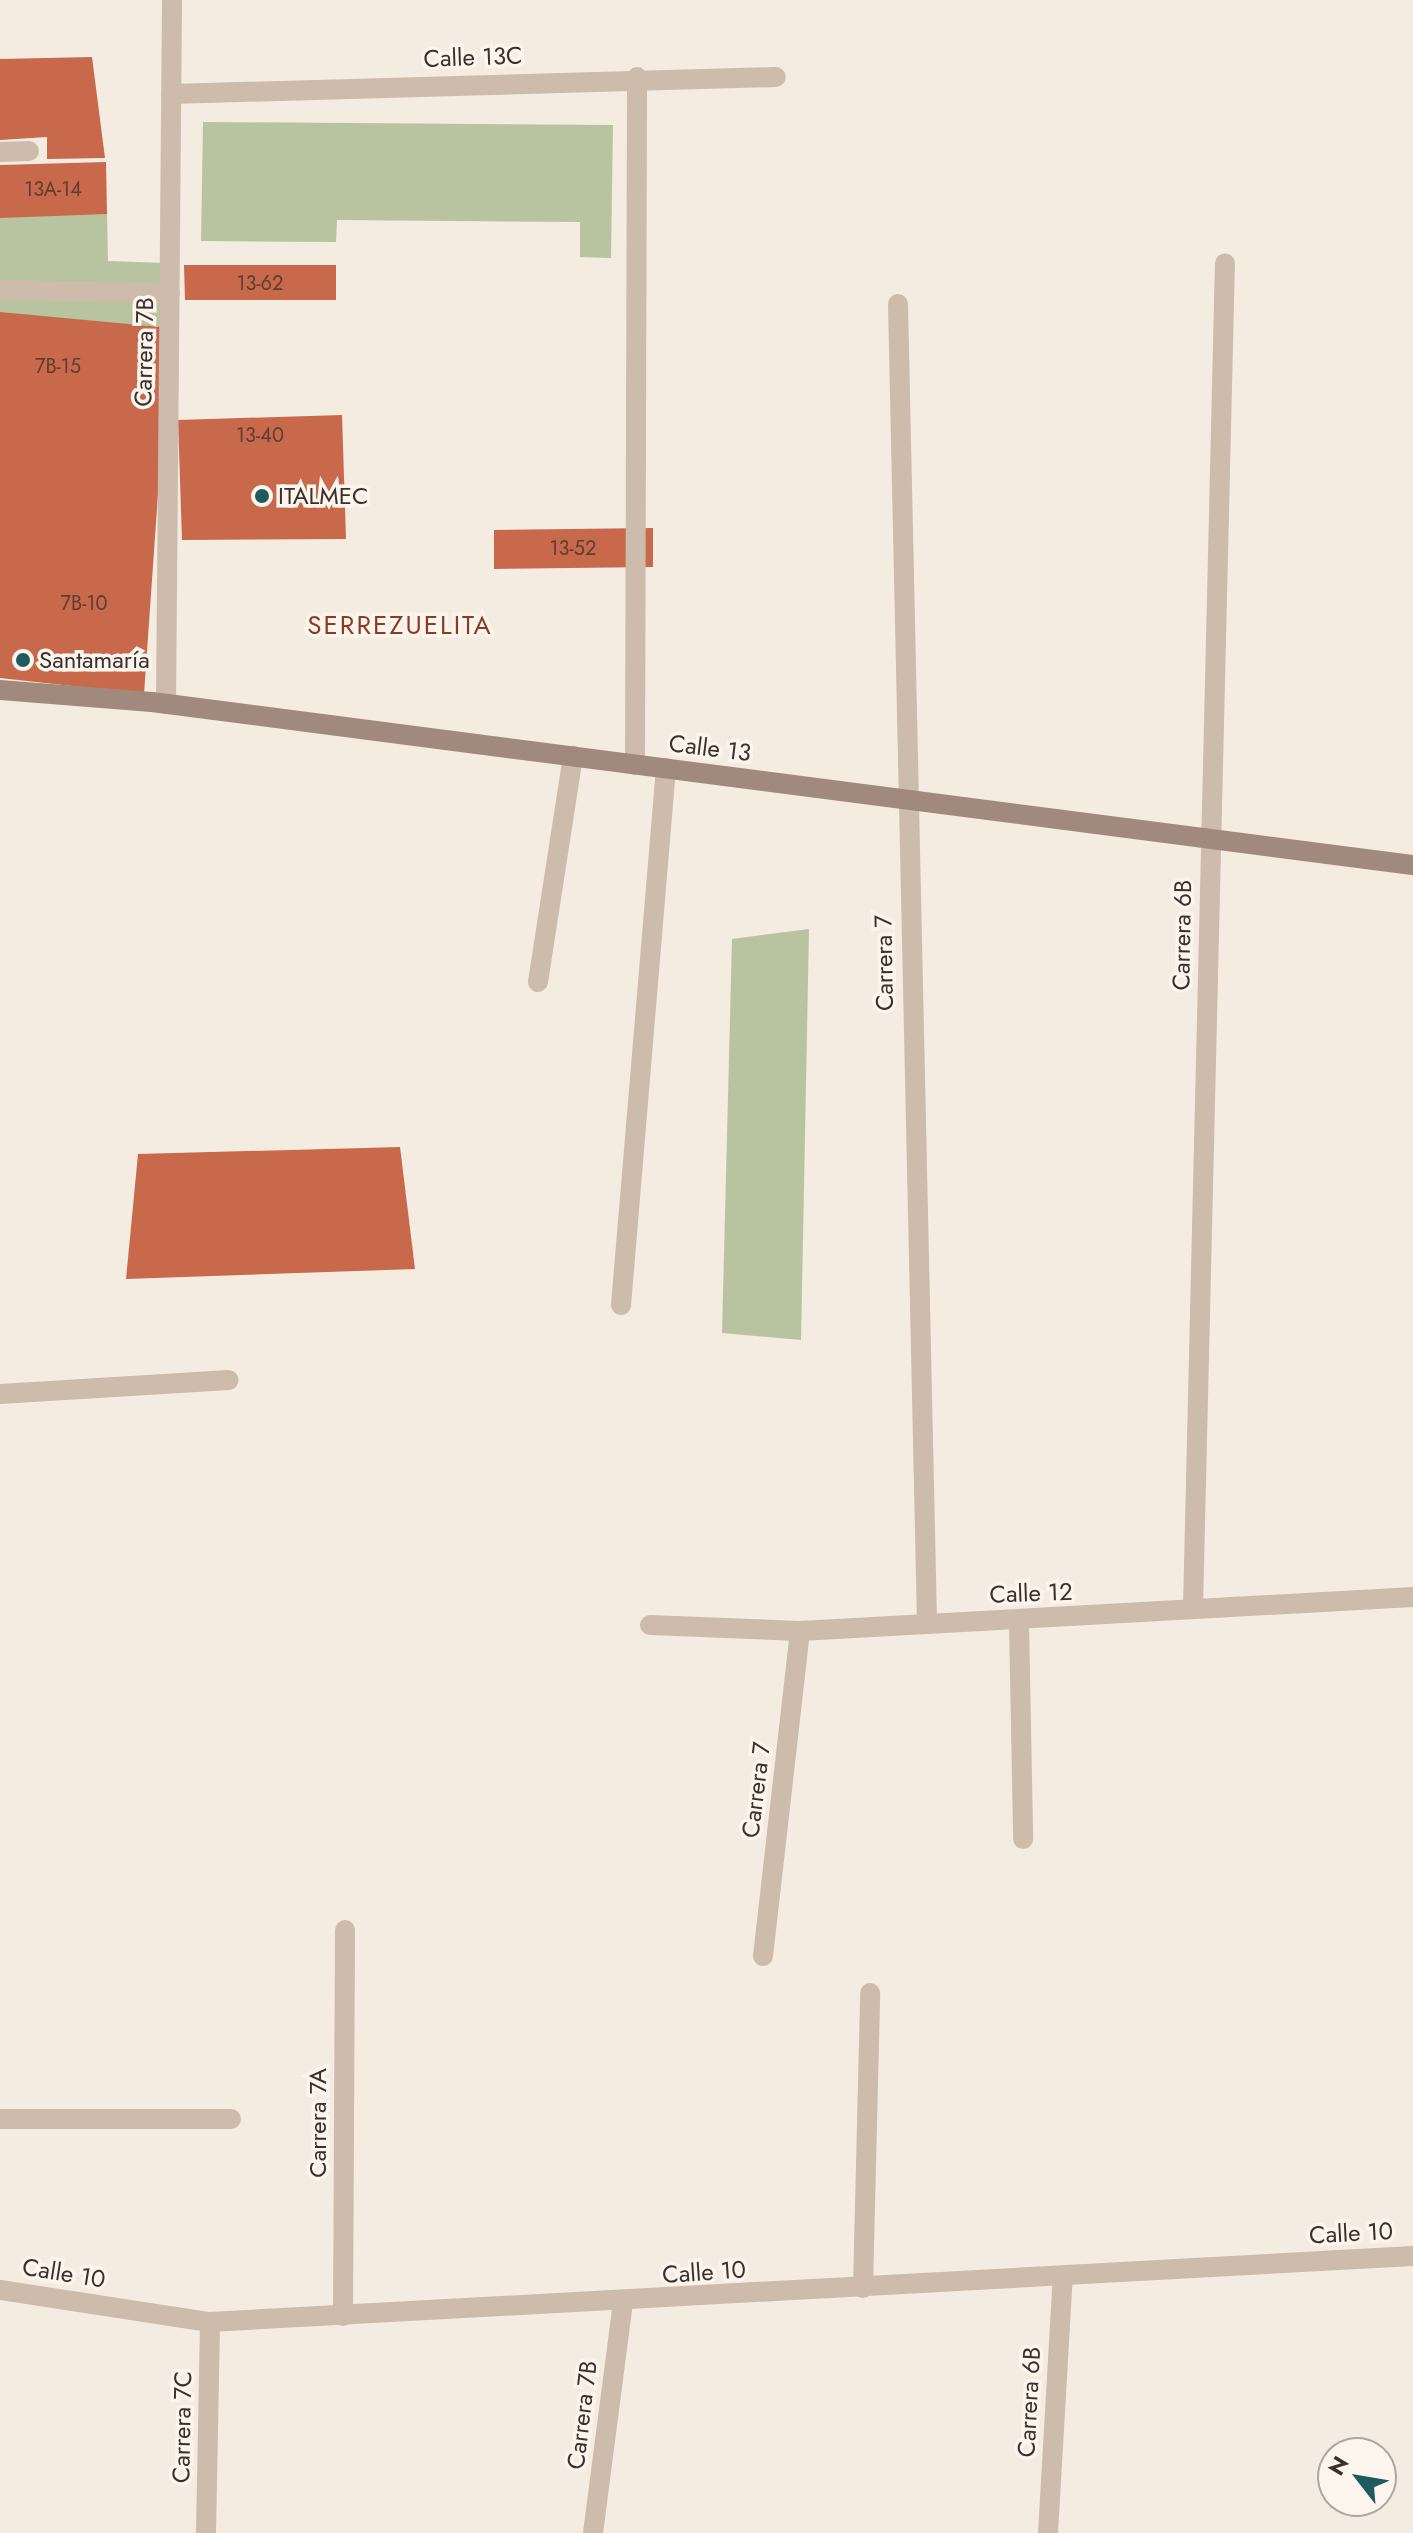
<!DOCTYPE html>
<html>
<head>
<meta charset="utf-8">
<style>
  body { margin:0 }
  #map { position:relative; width:1413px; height:2533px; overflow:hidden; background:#f4ebe1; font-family:Jost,sans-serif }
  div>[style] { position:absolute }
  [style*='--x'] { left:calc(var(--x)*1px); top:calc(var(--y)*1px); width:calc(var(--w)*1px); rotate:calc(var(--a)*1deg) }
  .green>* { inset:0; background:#b8c4a0 }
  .building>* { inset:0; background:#c8694b }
  .lane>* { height:20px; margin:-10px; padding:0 10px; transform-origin:10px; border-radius:10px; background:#cdbbac }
  .street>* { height:20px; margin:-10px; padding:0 10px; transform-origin:10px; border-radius:10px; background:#cdbbac }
  .secondary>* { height:20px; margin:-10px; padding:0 10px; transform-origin:10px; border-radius:10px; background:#a18a7d }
  .dots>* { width:22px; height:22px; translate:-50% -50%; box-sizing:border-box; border:4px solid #fbf5ee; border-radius:50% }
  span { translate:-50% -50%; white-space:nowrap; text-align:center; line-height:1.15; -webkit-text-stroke:7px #fbf5ee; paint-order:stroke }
  .number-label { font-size:20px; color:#5e3e33 }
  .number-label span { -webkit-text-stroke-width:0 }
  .street-label { font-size:24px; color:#3b302b }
  .poi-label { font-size:24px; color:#3b302b }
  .left { translate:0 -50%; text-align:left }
  .neighbourhood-label { font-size:26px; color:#8c3b22; letter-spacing:2px }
  .north { position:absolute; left:1317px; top:2437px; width:80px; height:80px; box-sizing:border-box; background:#fbf5ee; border:2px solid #aea6a0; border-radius:50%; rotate:301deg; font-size:22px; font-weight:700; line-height:32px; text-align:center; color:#3b302b }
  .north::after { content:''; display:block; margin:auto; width:28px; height:36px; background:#1f5a5e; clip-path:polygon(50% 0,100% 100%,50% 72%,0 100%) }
</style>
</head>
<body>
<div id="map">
  <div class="green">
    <div style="clip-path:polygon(203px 122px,613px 125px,611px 258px,580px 257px,580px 222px,337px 220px,336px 242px,201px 241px)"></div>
    <div style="clip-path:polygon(107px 214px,108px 261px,165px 263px,161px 327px,0 313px,0 215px)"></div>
    <div style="clip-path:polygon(809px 929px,801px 1340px,722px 1333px,732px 939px)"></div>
  </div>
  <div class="building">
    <div style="clip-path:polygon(92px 57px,105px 158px,47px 159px,47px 137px,0 140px,0 59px)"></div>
    <div style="clip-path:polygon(106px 162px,107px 214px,0 218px,0 165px)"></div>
    <div style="clip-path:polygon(184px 265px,336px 265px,336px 300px,185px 300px)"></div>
    <div style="clip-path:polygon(0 312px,161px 327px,163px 423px,144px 694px,0 678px)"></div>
    <div style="clip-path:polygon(342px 415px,346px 539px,182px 540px,178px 420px)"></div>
    <div style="clip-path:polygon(653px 528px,653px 567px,494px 569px,494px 530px)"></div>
    <div style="clip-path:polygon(400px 1147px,415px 1269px,126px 1279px,138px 1154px)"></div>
  </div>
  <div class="lane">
    <div style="--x:538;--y:982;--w:229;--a:-81.2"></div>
    <div style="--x:621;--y:1305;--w:539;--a:-85.21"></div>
    <div style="--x:0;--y:1394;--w:229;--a:-3.5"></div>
    <div style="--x:0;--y:2119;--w:231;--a:0"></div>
  </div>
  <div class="street">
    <div style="--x:171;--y:94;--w:605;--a:-1.61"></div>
    <div style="--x:0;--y:152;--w:29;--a:-2"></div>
    <div style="--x:0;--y:290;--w:170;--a:1"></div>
    <div style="--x:898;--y:304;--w:1316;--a:88.74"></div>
    <div style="--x:166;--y:704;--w:704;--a:-89.51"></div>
    <div style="--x:635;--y:765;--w:688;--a:-89.83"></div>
    <div style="--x:1193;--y:1608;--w:1345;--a:-88.64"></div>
    <div style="--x:1019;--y:1622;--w:217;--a:88.9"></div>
    <div style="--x:650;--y:1625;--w:150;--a:2.3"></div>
    <div style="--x:800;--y:1631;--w:614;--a:-3.17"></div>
    <div style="--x:763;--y:1956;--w:327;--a:-83.5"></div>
    <div style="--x:863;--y:2288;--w:295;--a:-88.6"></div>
    <div style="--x:0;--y:2290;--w:212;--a:8.7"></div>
    <div style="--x:210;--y:2322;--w:1205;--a:-3.14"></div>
    <div style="--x:343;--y:2316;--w:386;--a:-89.7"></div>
    <div style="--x:206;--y:2533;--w:211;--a:-88.9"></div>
    <div style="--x:593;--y:2533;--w:232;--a:-82.6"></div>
    <div style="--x:1048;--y:2533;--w:258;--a:-86.7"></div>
  </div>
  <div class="secondary">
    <div style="--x:0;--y:690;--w:152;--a:4.5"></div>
    <div style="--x:152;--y:702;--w:1271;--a:7.37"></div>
  </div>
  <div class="dots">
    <div style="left:262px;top:496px;background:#1f5a5e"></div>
    <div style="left:23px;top:660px;background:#1f5a5e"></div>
  </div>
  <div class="number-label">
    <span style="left:53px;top:189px">13A-14</span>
    <span style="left:260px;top:283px">13-62</span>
    <span style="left:58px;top:366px">7B-15</span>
    <span style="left:260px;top:435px">13-40</span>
    <span style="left:573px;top:548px">13-52</span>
    <span style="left:84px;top:603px">7B-10</span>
  </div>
  <div class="street-label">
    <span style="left:473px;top:57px;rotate:-2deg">Calle 13C</span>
    <span style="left:144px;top:352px;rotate:-89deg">Carrera 7B</span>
    <span style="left:710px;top:748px;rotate:7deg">Calle 13</span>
    <span style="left:1182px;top:935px;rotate:-89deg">Carrera 6B</span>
    <span style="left:884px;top:963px;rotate:-91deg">Carrera 7</span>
    <span style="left:1031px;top:1593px;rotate:-2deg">Calle 12</span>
    <span style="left:756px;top:1790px;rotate:-83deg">Carrera 7</span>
    <span style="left:318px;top:2123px;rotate:-90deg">Carrera 7A</span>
    <span style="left:1351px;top:2233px;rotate:-3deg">Calle 10</span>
    <span style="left:704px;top:2272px;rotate:-4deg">Calle 10</span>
    <span style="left:64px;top:2273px;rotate:9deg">Calle 10</span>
    <span style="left:1029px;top:2402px;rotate:-87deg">Carrera 6B</span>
    <span style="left:582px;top:2415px;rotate:-83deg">Carrera 7B</span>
    <span style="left:182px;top:2427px;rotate:-89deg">Carrera 7C</span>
  </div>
  <div class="poi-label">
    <span class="left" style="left:278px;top:496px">ITALMEC</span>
    <span class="left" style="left:39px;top:660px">Santamaría</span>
  </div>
  <div class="neighbourhood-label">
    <span style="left:400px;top:626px">SERREZUELITA</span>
  </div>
  <div class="north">N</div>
</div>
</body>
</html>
